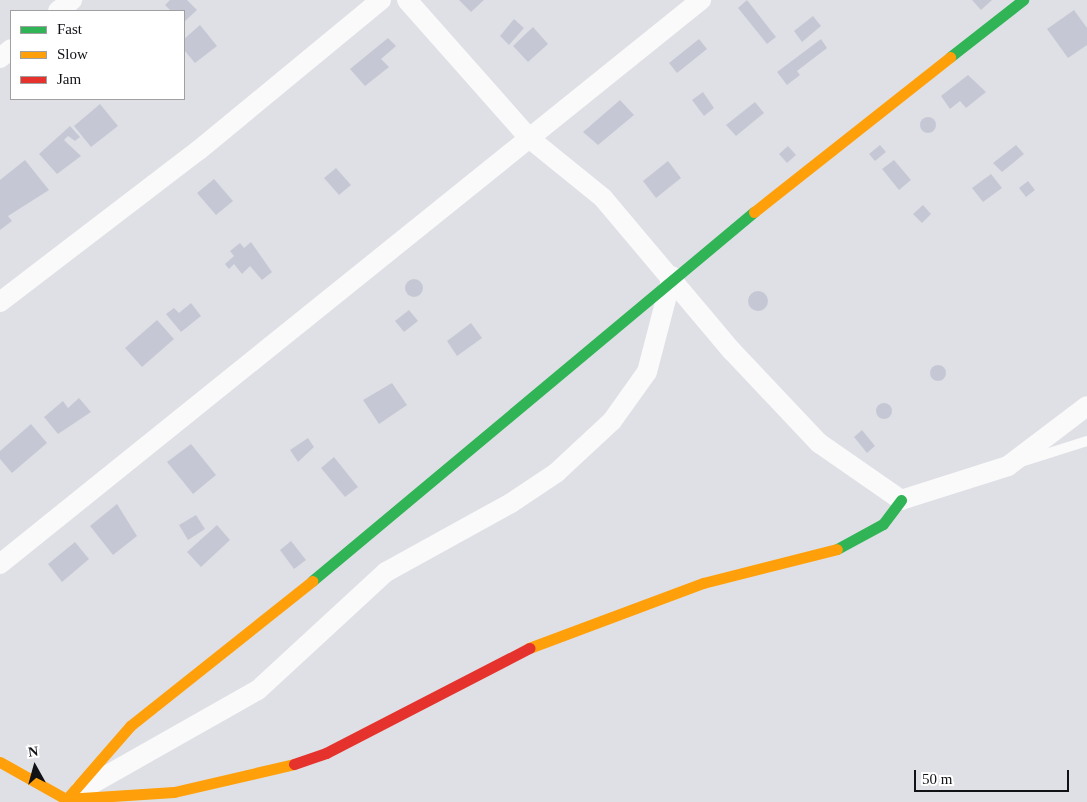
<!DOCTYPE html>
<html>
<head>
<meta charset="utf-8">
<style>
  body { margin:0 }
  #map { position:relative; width:1087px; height:802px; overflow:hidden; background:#dfe0e5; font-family:Georgia,serif }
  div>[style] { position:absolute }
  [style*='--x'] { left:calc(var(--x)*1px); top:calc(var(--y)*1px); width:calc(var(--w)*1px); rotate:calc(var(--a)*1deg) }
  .building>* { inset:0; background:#c5c8d4 }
  .round { border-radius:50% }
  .lane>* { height:10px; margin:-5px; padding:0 5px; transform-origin:5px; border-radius:5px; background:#fafafb }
  .street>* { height:20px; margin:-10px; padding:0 10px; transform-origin:10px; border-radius:10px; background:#fafafb }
  .fast>* { height:11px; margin:-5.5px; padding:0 5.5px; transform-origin:5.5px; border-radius:5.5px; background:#30b455 }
  .slow>* { height:11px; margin:-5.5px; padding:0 5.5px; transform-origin:5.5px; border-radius:5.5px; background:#ff9f0a }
  .jam>* { height:11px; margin:-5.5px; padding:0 5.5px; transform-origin:5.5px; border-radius:5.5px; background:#e5322d }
  span { translate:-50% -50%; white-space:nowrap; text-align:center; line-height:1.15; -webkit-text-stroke:4.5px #fff; paint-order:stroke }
  .legend { position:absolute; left:10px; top:10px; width:175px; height:90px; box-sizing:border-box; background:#fff; border:1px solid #a0a0a1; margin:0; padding:6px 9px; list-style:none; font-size:15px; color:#111215 }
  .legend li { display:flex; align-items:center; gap:10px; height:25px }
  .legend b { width:25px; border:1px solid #a0a0a1 }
  .north { position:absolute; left:10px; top:742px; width:50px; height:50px; -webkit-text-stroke:4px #fff; paint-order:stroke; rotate:353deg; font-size:14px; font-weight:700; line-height:20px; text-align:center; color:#111215 }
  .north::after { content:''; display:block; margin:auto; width:18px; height:22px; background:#111215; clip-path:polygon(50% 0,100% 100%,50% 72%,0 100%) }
  .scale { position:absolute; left:914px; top:770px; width:155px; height:22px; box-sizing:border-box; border:2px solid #111215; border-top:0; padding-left:6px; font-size:15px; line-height:18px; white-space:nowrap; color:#111215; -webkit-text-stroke:4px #fff; paint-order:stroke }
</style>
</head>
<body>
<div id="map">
  <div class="building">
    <div style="clip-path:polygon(170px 0,187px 0,197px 10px,184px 22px,184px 11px,171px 11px,165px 5px)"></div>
    <div style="clip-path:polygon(459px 0,484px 0,471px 12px)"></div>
    <div style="clip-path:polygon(747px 0,776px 37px,767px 44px,738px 8px)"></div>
    <div style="clip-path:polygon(972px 0,992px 0,981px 10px)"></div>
    <div style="clip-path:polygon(1074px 10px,1087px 28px,1087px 45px,1068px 58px,1047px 29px)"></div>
    <div style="clip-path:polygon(813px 16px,821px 26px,802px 42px,794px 31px)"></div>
    <div style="clip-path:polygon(514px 19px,524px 28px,509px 45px,500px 36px)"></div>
    <div style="clip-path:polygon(200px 25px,217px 46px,195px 63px,184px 50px,184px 39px)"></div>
    <div style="clip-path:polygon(533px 27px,548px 44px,528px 62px,513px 46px)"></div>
    <div style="clip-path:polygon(388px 38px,396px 46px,381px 59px,389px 67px,365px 86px,350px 69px)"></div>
    <div style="clip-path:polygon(699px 39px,707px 49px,677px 73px,669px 63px)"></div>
    <div style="clip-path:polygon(821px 39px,827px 48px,797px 71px,800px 75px,787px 85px,777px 72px)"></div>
    <div style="clip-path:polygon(968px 75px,986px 92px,966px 108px,960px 101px,950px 109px,941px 96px)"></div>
    <div style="clip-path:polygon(703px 92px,714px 108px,704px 116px,692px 100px)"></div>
    <div style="clip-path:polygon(620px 100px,634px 115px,598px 145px,583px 132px)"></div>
    <div style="clip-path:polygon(755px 102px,764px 113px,736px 136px,726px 125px)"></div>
    <div style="clip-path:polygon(100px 104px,118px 126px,91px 147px,74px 126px)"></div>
    <div class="round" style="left:920px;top:117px;width:16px;height:16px"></div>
    <div style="clip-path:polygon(70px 126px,80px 137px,75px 141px,68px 136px,64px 140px,81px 156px,57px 174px,39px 154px)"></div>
    <div style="clip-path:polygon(880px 145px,886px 152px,875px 161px,869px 154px)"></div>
    <div style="clip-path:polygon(1016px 145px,1024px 154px,1002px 172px,993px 163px)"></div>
    <div style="clip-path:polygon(788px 146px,796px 155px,787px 163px,779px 154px)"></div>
    <div style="clip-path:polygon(25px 160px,49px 190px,8px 216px,12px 221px,0 230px,0 180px)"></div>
    <div style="clip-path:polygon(894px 160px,911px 180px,899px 190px,882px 169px)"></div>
    <div style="clip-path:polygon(668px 161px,681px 178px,656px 198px,643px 181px)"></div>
    <div style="clip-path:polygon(336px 168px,351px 185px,339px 195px,324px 178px)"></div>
    <div style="clip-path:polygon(991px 174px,1002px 188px,983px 202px,972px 188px)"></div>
    <div style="clip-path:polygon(214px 179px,233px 201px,216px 215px,197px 193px)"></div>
    <div style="clip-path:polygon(1028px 181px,1035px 190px,1026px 197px,1019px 188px)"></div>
    <div style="clip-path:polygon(923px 205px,931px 214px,922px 223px,913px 214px)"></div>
    <div style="clip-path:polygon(251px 242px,272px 272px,262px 280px,250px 266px,242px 274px,234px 264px,229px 269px,225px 264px,234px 256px,230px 251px,240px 243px,244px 248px)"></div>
    <div class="round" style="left:405px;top:279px;width:18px;height:18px"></div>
    <div class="round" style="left:748px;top:291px;width:20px;height:20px"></div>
    <div style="clip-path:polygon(191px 303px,201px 316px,181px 332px,166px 314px,174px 308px,179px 313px)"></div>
    <div style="clip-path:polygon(409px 310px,418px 321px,404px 332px,395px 321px)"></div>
    <div style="clip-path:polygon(157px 320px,174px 339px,142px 367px,125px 348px)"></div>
    <div style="clip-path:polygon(471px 323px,482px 338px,457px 356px,447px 341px)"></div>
    <div class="round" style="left:930px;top:365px;width:16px;height:16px"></div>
    <div style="clip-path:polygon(392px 383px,407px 405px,379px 424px,363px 400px)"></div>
    <div style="clip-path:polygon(79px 398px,91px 412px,58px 434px,44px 417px,63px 401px,68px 408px)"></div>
    <div class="round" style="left:876px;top:403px;width:16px;height:16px"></div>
    <div style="clip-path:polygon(31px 424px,47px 443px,12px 473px,0 459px,0 451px)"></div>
    <div style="clip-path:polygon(862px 430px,875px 446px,867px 453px,854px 437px)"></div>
    <div style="clip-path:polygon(308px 438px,314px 447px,298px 462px,290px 450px)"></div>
    <div style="clip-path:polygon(191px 444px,216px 475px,193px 494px,167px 462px)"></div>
    <div style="clip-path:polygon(334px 457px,358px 487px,345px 497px,321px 468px)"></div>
    <div style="clip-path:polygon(117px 504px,137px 536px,113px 555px,90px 526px)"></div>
    <div style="clip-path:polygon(196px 515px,205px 529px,188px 540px,179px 525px)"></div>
    <div style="clip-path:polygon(217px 525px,230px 540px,201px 567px,187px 552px)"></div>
    <div style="clip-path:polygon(291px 541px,306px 560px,294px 569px,280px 550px)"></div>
    <div style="clip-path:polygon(75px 542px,89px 559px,62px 582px,48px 564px)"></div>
  </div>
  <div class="lane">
    <div style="--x:1024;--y:461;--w:66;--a:-17.6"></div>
  </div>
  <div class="street">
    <div style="--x:407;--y:0;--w:184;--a:48.5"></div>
    <div style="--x:529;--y:138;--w:95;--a:39"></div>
    <div style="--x:603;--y:198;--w:200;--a:49.9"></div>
    <div style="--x:732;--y:351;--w:127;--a:46.6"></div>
    <div style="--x:819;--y:443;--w:100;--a:34.8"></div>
    <div style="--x:901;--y:500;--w:112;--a:-17.6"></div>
    <div style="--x:1008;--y:466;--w:99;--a:-37.2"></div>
    <div style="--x:58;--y:11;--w:18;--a:-38"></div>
    <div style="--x:0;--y:58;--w:14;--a:-39"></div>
    <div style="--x:0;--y:302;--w:250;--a:-37.4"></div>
    <div style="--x:199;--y:150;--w:236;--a:-39.5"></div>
    <div style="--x:0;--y:564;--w:900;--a:-38.82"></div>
    <div style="--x:81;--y:790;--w:203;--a:-29.5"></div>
    <div style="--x:258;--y:690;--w:174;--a:-42.7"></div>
    <div style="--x:386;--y:572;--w:143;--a:-28.9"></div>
    <div style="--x:511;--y:503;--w:54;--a:-33.7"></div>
    <div style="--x:556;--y:473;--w:76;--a:-42.9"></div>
    <div style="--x:612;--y:421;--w:60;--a:-54.5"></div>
    <div style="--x:647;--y:372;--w:99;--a:-75.4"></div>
  </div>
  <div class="fast">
    <div style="--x:950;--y:57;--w:93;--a:-38"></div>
    <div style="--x:837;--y:549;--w:52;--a:-28.5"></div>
    <div style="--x:883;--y:524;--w:30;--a:-53"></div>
    <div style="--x:312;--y:581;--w:576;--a:-39.86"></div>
  </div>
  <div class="slow">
    <div style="--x:754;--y:212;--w:250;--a:-38.3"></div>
    <div style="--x:529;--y:648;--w:186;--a:-20.5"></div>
    <div style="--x:703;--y:583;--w:138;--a:-14.2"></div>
    <div style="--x:0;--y:762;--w:76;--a:29.3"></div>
    <div style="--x:66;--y:799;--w:108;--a:-3.7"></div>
    <div style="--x:174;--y:792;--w:123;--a:-13.1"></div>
    <div style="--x:64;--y:802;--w:101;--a:-49"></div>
    <div style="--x:130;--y:726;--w:233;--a:-38.5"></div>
  </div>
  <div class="jam">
    <div style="--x:294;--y:764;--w:34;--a:-19"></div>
    <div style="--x:326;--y:753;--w:229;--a:-27.3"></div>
  </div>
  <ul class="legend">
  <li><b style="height:6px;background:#30b455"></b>Fast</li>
  <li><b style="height:6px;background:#ff9f0a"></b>Slow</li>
  <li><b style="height:6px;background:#e5322d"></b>Jam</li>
  </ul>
  <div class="north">N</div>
  <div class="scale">50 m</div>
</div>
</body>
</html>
